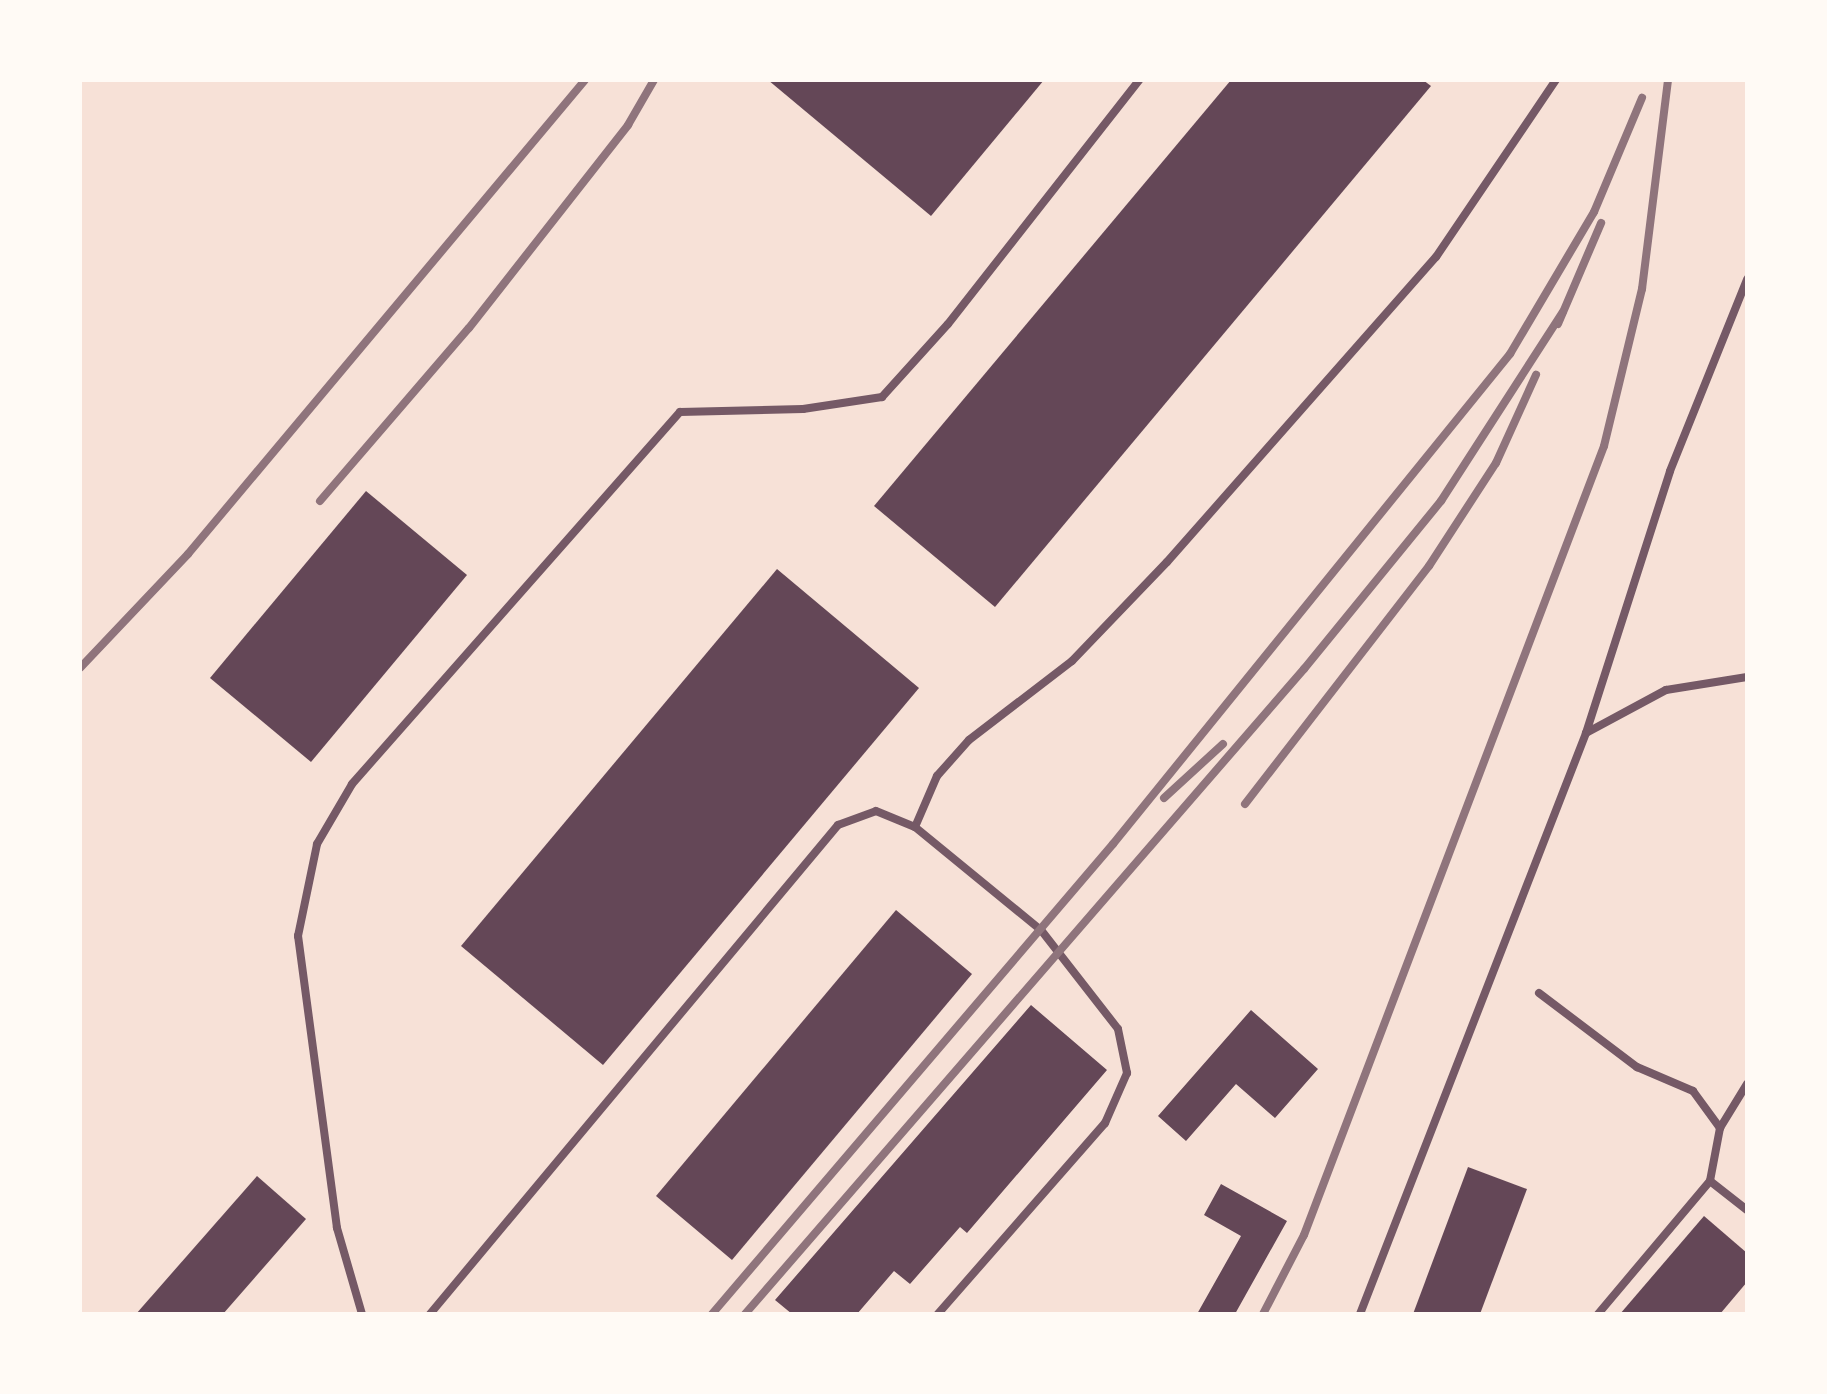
<!DOCTYPE html>
<html>
<head>
<meta charset="utf-8">
<style>
  body { margin:0 }
  #map { position:relative; width:1827px; height:1394px; overflow:hidden; background:#f7e1d7; font-family:"Roboto Condensed",sans-serif }
  div>[style] { position:absolute }
  [style*='--x'] { left:calc(var(--x)*1px); top:calc(var(--y)*1px); width:calc(var(--w)*1px); rotate:calc(var(--a)*1deg) }
  .building>* { inset:0; background:#644757 }
  .service>* { height:8px; margin:-4px; padding:0 4px; transform-origin:4px; border-radius:4px; background:#755966 }
  .rail>* { height:8px; margin:-4px; padding:0 4px; transform-origin:4px; border-radius:4px; background:#8f747c }
  span { translate:-50% -50%; white-space:nowrap; text-align:center; line-height:1.15; -webkit-text-stroke:8px #fffaf5; paint-order:stroke }
  .frame { position:absolute; inset:0; border:82px solid #fffaf5; pointer-events:none }
</style>
</head>
<body>
<div id="map">
  <div class="building">
    <div style="clip-path:polygon(768px 80px,1044px 80px,931px 216px)"></div>
    <div style="clip-path:polygon(1231px 80px,1423px 80px,1431px 86px,995px 607px,874px 506px)"></div>
    <div style="clip-path:polygon(366px 491px,467px 575px,311px 762px,210px 678px)"></div>
    <div style="clip-path:polygon(777px 569px,919px 688px,603px 1065px,461px 946px)"></div>
    <div style="clip-path:polygon(896px 910px,972px 974px,732px 1260px,656px 1196px)"></div>
    <div style="clip-path:polygon(1031px 1005px,1107px 1070px,967px 1233px,960px 1227px,910px 1284px,894px 1271px,857px 1314px,792px 1314px,775px 1300px)"></div>
    <div style="clip-path:polygon(1251px 1010px,1318px 1069px,1275px 1118px,1236px 1084px,1186px 1141px,1158px 1116px)"></div>
    <div style="clip-path:polygon(1468px 1167px,1527px 1189px,1480px 1314px,1413px 1314px)"></div>
    <div style="clip-path:polygon(257px 1176px,306px 1219px,223px 1314px,136px 1314px)"></div>
    <div style="clip-path:polygon(1221px 1184px,1287px 1221px,1235px 1314px,1197px 1314px,1241px 1236px,1204px 1215px)"></div>
    <div style="clip-path:polygon(1704px 1216px,1747px 1253px,1747px 1282px,1720px 1314px,1620px 1314px)"></div>
  </div>
  <div class="service">
    <div style="--x:1586;--y:733;--w:91;--a:-28.3"></div>
    <div style="--x:1666;--y:690;--w:82;--a:-9.1"></div>
    <div style="--x:915;--y:827;--w:56;--a:-66.7"></div>
    <div style="--x:937;--y:776;--w:48;--a:-48.4"></div>
    <div style="--x:969;--y:740;--w:130;--a:-37.5"></div>
    <div style="--x:1072;--y:661;--w:137;--a:-46.2"></div>
    <div style="--x:1167;--y:562;--w:407;--a:-48.6"></div>
    <div style="--x:1436;--y:257;--w:214;--a:-55.9"></div>
    <div style="--x:1539;--y:993;--w:123;--a:37.1"></div>
    <div style="--x:1637;--y:1067;--w:61;--a:23.2"></div>
    <div style="--x:1693;--y:1091;--w:46;--a:53.9"></div>
    <div style="--x:1720;--y:1128;--w:54;--a:100.7"></div>
    <div style="--x:1710;--y:1181;--w:47;--a:38.1"></div>
    <div style="--x:1720;--y:1128;--w:52;--a:-58.5"></div>
    <div style="--x:362;--y:1314;--w:90;--a:-106.2"></div>
    <div style="--x:337;--y:1228;--w:295;--a:-97.6"></div>
    <div style="--x:298;--y:936;--w:94;--a:-78.3"></div>
    <div style="--x:317;--y:844;--w:69;--a:-59.7"></div>
    <div style="--x:352;--y:784;--w:496;--a:-48.6"></div>
    <div style="--x:680;--y:412;--w:123;--a:-1.4"></div>
    <div style="--x:803;--y:409;--w:80;--a:-8.6"></div>
    <div style="--x:882;--y:397;--w:98;--a:-47.9"></div>
    <div style="--x:948;--y:324;--w:310;--a:-51.9"></div>
    <div style="--x:430;--y:1314;--w:637;--a:-50.16"></div>
    <div style="--x:838;--y:825;--w:40;--a:-20.2"></div>
    <div style="--x:876;--y:811;--w:42;--a:22.3"></div>
    <div style="--x:915;--y:827;--w:163;--a:39.3"></div>
    <div style="--x:1041;--y:930;--w:125;--a:52.1"></div>
    <div style="--x:1118;--y:1029;--w:45;--a:78.4"></div>
    <div style="--x:1127;--y:1073;--w:55;--a:113.7"></div>
    <div style="--x:1105;--y:1123;--w:254;--a:131.2"></div>
    <div style="--x:1360;--y:1314;--w:623;--a:-68.74"></div>
    <div style="--x:1586;--y:733;--w:275;--a:-72.2"></div>
    <div style="--x:1670;--y:471;--w:207;--a:-68.1"></div>
    <div style="--x:1598;--y:1314;--w:174;--a:-49.9"></div>
  </div>
  <div class="rail">
    <div style="--x:1558;--y:324;--w:110;--a:-66.9"></div>
    <div style="--x:320;--y:501;--w:228;--a:-49.3"></div>
    <div style="--x:469;--y:328;--w:258;--a:-51.9"></div>
    <div style="--x:628;--y:125;--w:52;--a:-60"></div>
    <div style="--x:80;--y:668;--w:157;--a:-46.5"></div>
    <div style="--x:188;--y:554;--w:618;--a:-50.05"></div>
    <div style="--x:1164;--y:798;--w:80;--a:-42.5"></div>
    <div style="--x:1245;--y:804;--w:301;--a:-52.3"></div>
    <div style="--x:1429;--y:566;--w:123;--a:-57"></div>
    <div style="--x:1496;--y:463;--w:97;--a:-65.6"></div>
    <div style="--x:712;--y:1314;--w:618;--a:-49.53"></div>
    <div style="--x:1113;--y:844;--w:631;--a:-50.99"></div>
    <div style="--x:1510;--y:354;--w:165;--a:-59.4"></div>
    <div style="--x:1594;--y:212;--w:124;--a:-67.2"></div>
    <div style="--x:745;--y:1314;--w:854;--a:-49.09"></div>
    <div style="--x:1304;--y:669;--w:217;--a:-50.8"></div>
    <div style="--x:1441;--y:501;--w:225;--a:-57.2"></div>
    <div style="--x:1263;--y:1314;--w:89;--a:-62.6"></div>
    <div style="--x:1304;--y:1235;--w:844;--a:-69.18"></div>
    <div style="--x:1604;--y:446;--w:162;--a:-76.4"></div>
    <div style="--x:1642;--y:289;--w:211;--a:-82.9"></div>
  </div>
  <div class="frame"></div>
</div>
</body>
</html>
